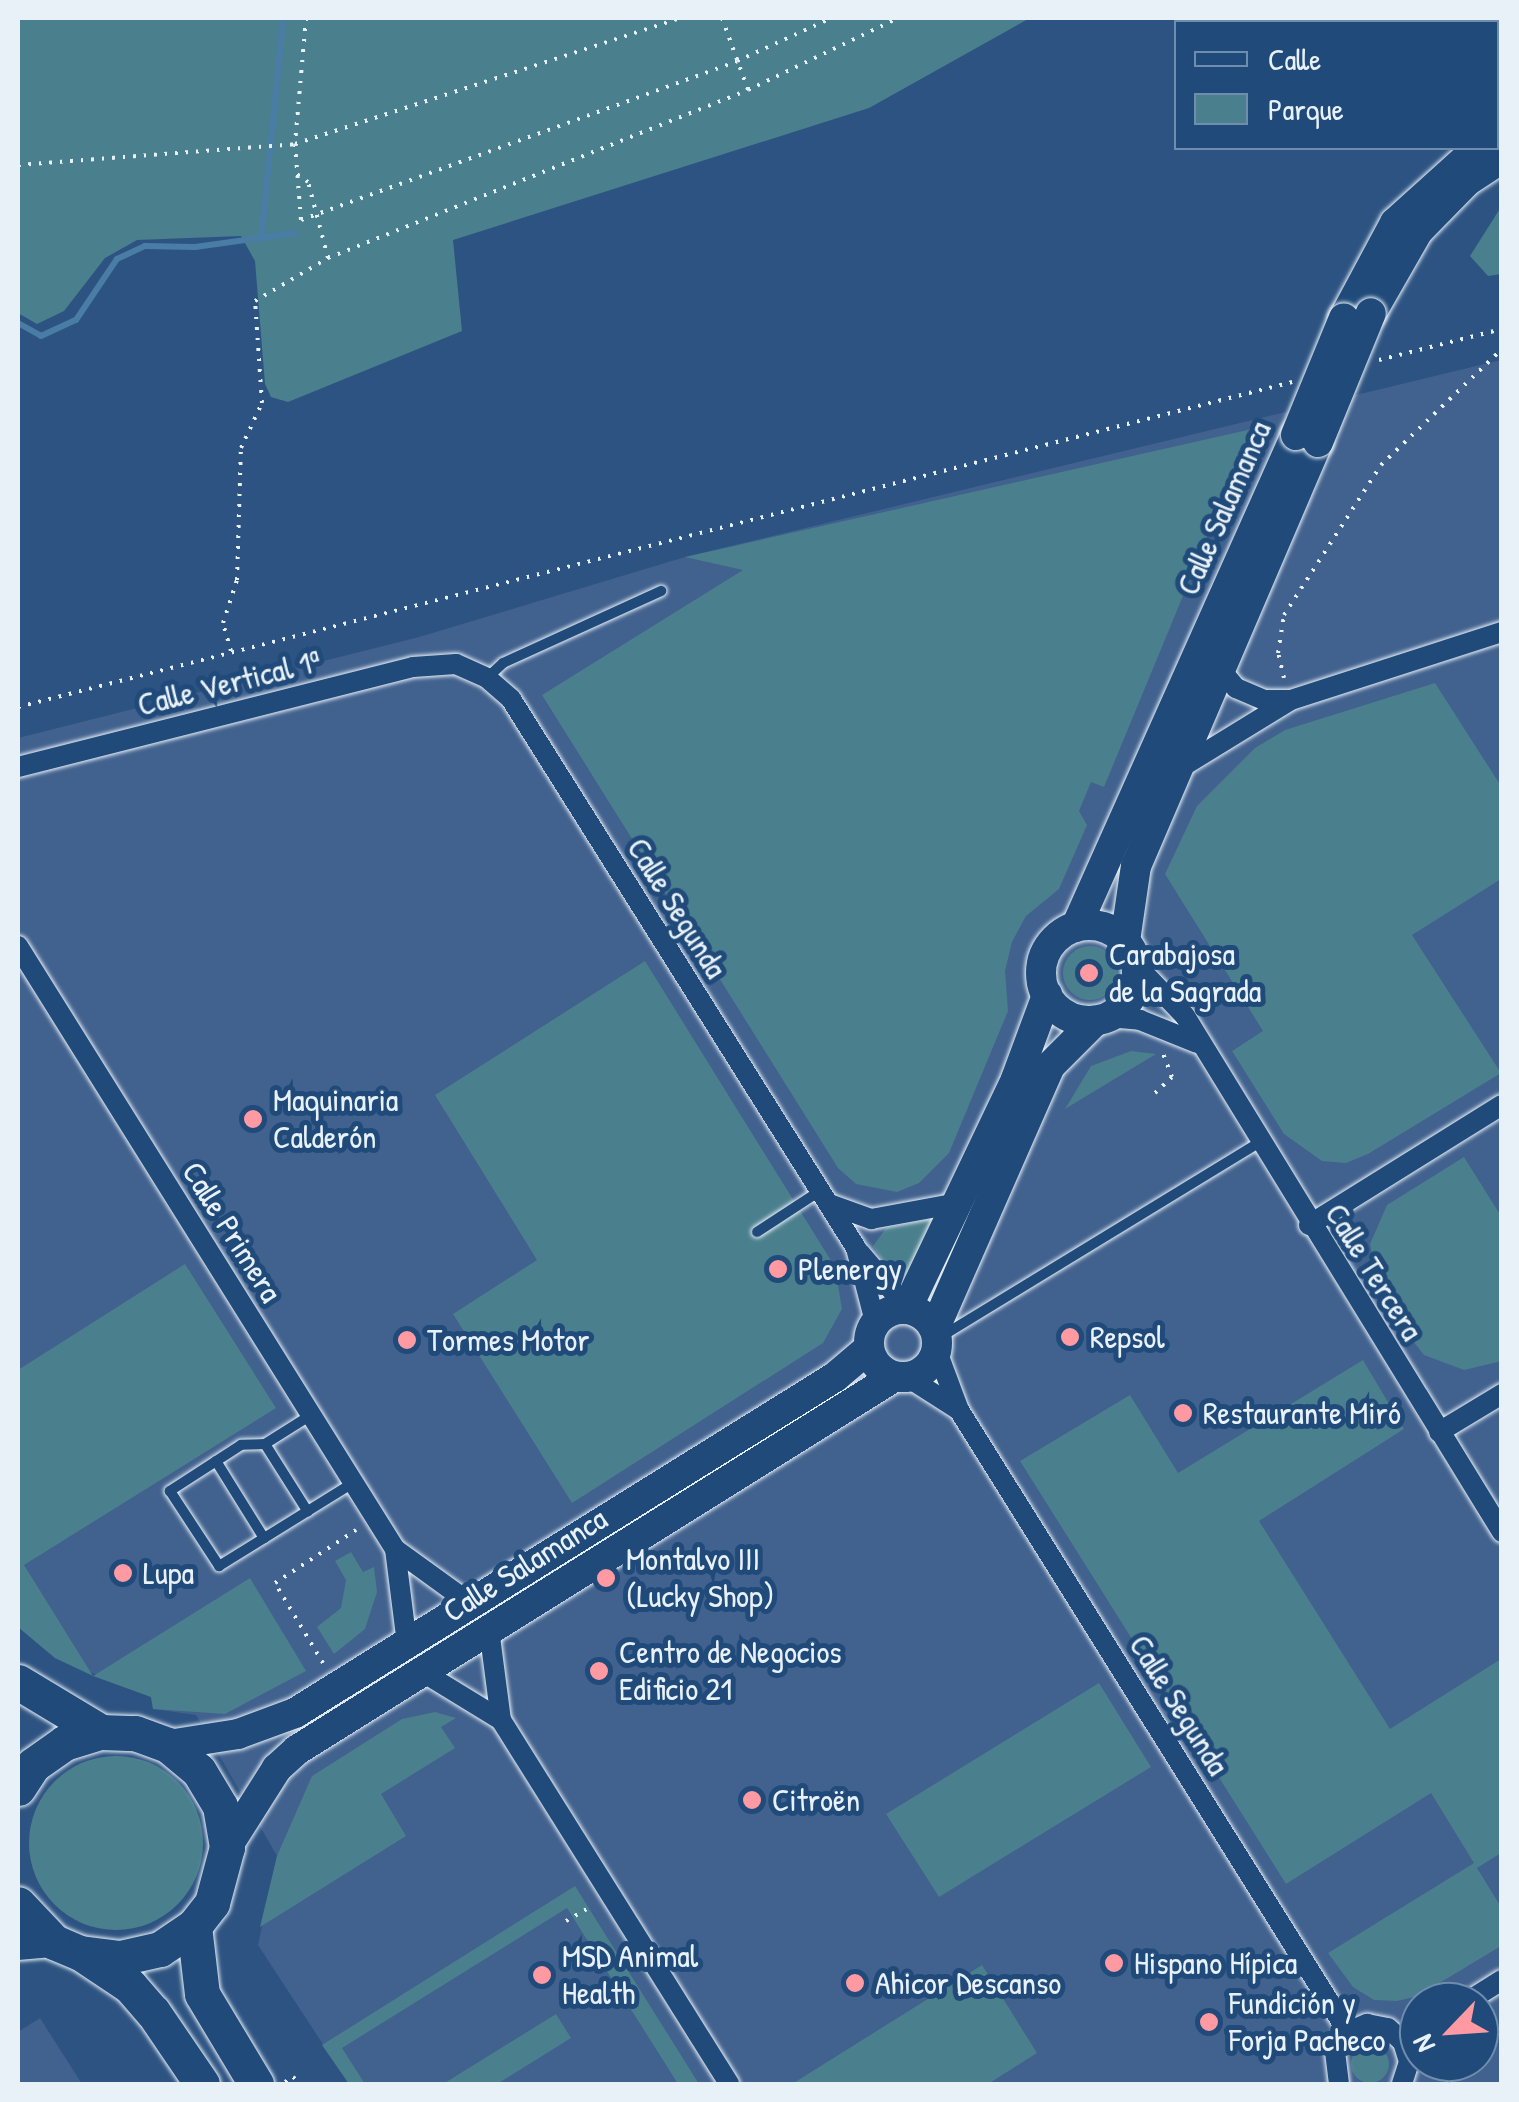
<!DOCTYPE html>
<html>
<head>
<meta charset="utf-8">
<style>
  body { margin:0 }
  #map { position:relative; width:1519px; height:2102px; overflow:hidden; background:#2d5382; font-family:"Patrick Hand",sans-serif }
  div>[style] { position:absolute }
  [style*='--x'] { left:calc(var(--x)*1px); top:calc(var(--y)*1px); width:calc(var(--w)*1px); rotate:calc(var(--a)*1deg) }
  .built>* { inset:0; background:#41618e }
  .green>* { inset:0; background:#4a7f8d }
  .round { border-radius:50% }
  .stream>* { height:6px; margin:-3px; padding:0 3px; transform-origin:3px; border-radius:3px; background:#497da6 }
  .path>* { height:4px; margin-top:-2px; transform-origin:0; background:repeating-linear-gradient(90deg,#e8f1f8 0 2.5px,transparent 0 10.5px) }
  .roads { filter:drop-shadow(0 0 2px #e8f1f8) drop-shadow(0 0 2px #e8f1f8) }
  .lane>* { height:10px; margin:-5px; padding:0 5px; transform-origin:5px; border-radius:5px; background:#1f4a7a }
  .street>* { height:20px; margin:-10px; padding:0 10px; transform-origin:10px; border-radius:10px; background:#1f4a7a }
  .primary>* { height:30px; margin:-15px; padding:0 15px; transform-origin:15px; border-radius:15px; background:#1f4a7a }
  .primary>.ring { margin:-15px; padding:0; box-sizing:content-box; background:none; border:30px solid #1f4a7a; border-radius:50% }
  .highway>* { height:35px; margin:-17.5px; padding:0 17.5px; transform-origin:17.5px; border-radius:17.5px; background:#1f4a7a }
  .bridges { filter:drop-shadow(0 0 2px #e8f1f8) drop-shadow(0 0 2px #e8f1f8) }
  .primary-bridge>* { height:30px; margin:-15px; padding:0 15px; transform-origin:15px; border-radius:15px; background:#1f4a7a }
  .dots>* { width:28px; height:28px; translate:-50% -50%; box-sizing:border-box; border:5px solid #1f4a7a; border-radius:50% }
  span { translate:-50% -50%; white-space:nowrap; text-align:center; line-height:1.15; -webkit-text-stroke:10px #1f4a7a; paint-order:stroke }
  .street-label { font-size:32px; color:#e8f1f8 }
  .poi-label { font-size:32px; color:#e8f1f8 }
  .left { translate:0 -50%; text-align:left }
  .frame { position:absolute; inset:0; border:20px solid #e8f1f8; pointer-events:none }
  .legend { position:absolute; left:1174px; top:20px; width:325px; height:130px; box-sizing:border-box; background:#1f4a7a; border:2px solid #6f8dac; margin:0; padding:12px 18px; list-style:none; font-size:30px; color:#e8f1f8 }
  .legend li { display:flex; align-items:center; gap:20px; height:50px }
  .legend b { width:50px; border:2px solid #6f8dac }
  .north { position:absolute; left:1399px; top:1982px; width:100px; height:100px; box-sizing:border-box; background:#1f4a7a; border:2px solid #6f8dac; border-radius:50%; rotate:245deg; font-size:28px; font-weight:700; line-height:40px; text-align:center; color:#e8f1f8 }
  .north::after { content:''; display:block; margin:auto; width:35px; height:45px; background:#ff9aa2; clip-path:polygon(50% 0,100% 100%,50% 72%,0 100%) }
</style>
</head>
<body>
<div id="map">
  <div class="built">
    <div style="clip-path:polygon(evenodd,1501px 360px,1501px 2084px,349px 2084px,258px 1945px,277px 1856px,196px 1715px,153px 1709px,151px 1697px,55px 1658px,18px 1627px,18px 738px,419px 637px,685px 557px,1501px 360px,1419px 2002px,1479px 2002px,1479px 2062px,1419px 2062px,1419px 2002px)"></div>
    <div style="clip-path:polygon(40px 2018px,82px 2084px,18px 2084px,18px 2032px)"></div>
  </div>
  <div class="green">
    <div style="clip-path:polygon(18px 18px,1030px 18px,869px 108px,453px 240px,462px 331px,288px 402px,271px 397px,265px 384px,255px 261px,241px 236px,137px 240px,105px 258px,64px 311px,37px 324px,18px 313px)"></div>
    <div style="clip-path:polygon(1501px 207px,1501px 274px,1488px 276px,1470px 256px)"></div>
    <div style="clip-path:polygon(1252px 429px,1104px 787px,1091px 782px,1079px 811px,1087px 825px,1059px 889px,1026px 916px,1012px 942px,1005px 971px,1008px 1011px,949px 1153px,919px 1183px,897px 1192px,856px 1184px,838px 1168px,542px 695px,743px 570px,685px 557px)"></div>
    <div style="clip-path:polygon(1435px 683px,1501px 786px,1501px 879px,1412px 935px,1501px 1073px,1368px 1154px,1346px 1163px,1322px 1161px,1284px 1134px,1232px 1051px,1263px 1031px,1165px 874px,1197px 806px,1255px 748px,1285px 730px)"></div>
    <div class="round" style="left:1063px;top:946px;width:54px;height:54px"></div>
    <div style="clip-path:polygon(645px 961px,835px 1267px,842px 1309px,823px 1343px,572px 1503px,453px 1314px,537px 1260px,435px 1095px)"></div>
    <div style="clip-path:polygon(1131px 1051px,1156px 1054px,1065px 1109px,1091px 1066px)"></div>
    <div style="clip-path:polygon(1464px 1157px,1501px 1216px,1502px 1361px,1464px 1370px,1424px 1355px,1409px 1336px,1377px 1281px,1370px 1244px,1387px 1205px)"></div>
    <div style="clip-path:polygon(927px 1220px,934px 1222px,914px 1274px,893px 1276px,873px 1246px,886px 1228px)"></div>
    <div style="clip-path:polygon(185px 1264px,276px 1408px,24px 1565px,93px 1676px,250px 1578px,306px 1671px,225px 1714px,153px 1709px,151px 1697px,93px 1676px,55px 1658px,18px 1627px,18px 1370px)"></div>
    <div style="clip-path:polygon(1363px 1360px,1404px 1429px,1259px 1521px,1390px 1729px,1501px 1659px,1501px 1853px,1477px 1868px,1501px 1907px,1501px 1946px,1418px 1996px,1397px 2001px,1374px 2000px,1353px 1987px,1328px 1953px,1474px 1863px,1431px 1793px,1286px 1884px,1020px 1461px,1130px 1395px,1178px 1473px)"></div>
    <div style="clip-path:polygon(351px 1552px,363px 1572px,374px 1567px,377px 1592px,365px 1629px,334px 1654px,317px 1627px,341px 1608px,346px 1580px,335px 1561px)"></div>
    <div style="clip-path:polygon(1099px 1683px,1151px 1767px,939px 1897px,886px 1814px)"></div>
    <div style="clip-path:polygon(435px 1712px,456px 1718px,441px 1727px,455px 1748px,381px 1794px,406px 1836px,260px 1927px,277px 1856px,312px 1776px,402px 1719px)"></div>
    <div class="round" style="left:29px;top:1756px;width:174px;height:174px"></div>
    <div style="clip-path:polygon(575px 1886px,699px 2084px,678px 2084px,567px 1908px,342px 2048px,365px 2084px,349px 2084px,322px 2045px)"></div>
    <div style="clip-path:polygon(982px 1965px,1037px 2053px,988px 2084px,792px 2084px)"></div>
    <div style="clip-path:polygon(556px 2014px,571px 2038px,497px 2084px,443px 2084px)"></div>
    <div class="round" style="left:1351px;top:2045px;width:38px;height:38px"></div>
  </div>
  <div class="stream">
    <div style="--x:261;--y:240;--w:223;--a:-84.3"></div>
    <div style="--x:18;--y:323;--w:26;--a:29"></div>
    <div style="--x:41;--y:336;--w:38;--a:-25"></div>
    <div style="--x:76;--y:320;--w:73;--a:-56.1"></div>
    <div style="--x:117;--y:259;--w:31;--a:-25"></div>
    <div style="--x:145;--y:246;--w:50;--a:1.1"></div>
    <div style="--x:195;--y:247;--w:101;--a:-8"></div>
  </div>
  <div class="path">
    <div style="--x:306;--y:18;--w:126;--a:95"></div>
    <div style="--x:295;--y:144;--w:76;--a:85.5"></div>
    <div style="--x:301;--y:220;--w:464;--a:-20"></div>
    <div style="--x:737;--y:61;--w:104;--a:-24.4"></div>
    <div style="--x:722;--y:18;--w:77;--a:70.1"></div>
    <div style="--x:18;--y:165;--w:278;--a:-4.3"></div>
    <div style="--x:295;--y:144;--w:406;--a:-18.1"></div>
    <div style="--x:328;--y:258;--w:452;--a:-21.8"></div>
    <div style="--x:748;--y:90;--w:166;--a:-25.6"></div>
    <div style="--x:1379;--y:360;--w:127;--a:-14.1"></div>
    <div style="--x:231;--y:651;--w:29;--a:-106"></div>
    <div style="--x:223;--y:623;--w:45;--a:-72"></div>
    <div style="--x:237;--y:580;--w:132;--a:-88.3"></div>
    <div style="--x:241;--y:448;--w:50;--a:-65"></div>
    <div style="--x:262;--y:403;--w:102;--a:-93.9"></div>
    <div style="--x:255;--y:301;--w:85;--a:-30.5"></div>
    <div style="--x:328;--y:258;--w:79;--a:-104.7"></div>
    <div style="--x:308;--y:182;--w:14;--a:-144"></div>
    <div style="--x:1284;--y:678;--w:26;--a:-103"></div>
    <div style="--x:1278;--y:653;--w:38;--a:-81"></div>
    <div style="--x:1284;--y:615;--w:179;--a:-57.1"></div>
    <div style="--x:1381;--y:465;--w:168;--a:-43.8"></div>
    <div style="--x:18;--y:707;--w:1315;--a:-14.31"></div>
    <div style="--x:1155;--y:1093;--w:23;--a:-43"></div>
    <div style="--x:1172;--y:1077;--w:25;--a:-111"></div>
    <div style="--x:323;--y:1663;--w:93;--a:-121"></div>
    <div style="--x:275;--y:1583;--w:97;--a:-33.2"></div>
    <div style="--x:566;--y:1921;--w:30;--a:-30"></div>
    <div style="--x:285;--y:2082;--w:9;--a:-32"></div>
    <div style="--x:293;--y:2077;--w:11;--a:38"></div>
  </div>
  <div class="roads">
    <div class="lane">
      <div style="--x:487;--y:678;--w:22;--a:-43"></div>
      <div style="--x:503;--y:663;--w:174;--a:-24.5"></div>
      <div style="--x:757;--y:1232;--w:75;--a:-33.1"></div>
      <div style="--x:939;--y:1338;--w:375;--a:-31.4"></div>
      <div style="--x:311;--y:1415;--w:54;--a:147.8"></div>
      <div style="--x:265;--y:1444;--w:24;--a:178"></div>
      <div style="--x:241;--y:1445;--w:85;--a:147.1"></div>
      <div style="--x:170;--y:1491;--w:90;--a:56.8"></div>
      <div style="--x:219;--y:1566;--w:158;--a:-31.8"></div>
      <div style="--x:265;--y:1444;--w:80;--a:57.7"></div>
      <div style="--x:216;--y:1461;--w:91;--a:58.1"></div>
    </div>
    <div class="street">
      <div style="--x:1220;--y:669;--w:25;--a:50"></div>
      <div style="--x:1236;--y:688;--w:30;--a:23"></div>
      <div style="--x:1264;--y:700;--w:25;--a:0"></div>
      <div style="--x:18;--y:767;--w:407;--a:-14.2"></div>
      <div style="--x:413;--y:667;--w:43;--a:-4"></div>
      <div style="--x:456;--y:664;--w:34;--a:24"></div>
      <div style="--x:487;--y:678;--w:32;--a:41"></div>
      <div style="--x:511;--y:699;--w:648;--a:57.85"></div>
      <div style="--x:856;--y:1248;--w:76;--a:75.6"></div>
      <div style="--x:1180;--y:768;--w:130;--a:-31.5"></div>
      <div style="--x:1291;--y:700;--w:222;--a:-17.9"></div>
      <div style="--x:18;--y:946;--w:711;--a:57.99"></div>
      <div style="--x:395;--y:1549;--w:94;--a:35.9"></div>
      <div style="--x:1137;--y:966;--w:69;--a:46.2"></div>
      <div style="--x:1185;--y:1016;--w:606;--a:58.44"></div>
      <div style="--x:1108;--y:1017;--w:32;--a:5"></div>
      <div style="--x:1140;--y:1020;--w:61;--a:22"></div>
      <div style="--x:829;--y:1204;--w:45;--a:19.7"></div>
      <div style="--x:871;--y:1219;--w:88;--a:-10.4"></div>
      <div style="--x:1309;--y:1225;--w:227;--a:-31.9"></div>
      <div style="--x:860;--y:1253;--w:72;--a:49.5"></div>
      <div style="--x:937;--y:1351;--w:63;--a:69.6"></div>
      <div style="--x:959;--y:1410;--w:734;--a:57.98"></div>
      <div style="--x:909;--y:1378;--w:59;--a:32.6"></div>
      <div style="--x:1439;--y:1432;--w:74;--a:-31.1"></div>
      <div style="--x:395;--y:1549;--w:96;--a:82.8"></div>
      <div style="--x:489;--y:1629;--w:92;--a:82.5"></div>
      <div style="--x:501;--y:1720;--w:430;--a:57.9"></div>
      <div style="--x:421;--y:1671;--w:94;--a:31.5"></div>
      <div style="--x:1467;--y:2002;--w:41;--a:-32.2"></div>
      <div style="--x:1339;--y:2084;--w:34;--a:-97"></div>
      <div style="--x:1335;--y:2050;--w:22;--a:-54"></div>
      <div style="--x:1348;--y:2032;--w:21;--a:-23"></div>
      <div style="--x:1367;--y:2024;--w:21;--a:11"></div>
      <div style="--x:1388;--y:2028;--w:21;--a:43"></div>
      <div style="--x:1403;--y:2042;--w:21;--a:73"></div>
      <div style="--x:1409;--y:2062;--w:23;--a:108"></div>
    </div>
    <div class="primary">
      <div style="--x:1496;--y:134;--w:7;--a:-27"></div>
      <div style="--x:1371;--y:313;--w:95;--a:-60.2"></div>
      <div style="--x:1418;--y:231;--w:70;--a:-45.6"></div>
      <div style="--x:1467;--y:181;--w:42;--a:-33.3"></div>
      <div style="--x:1344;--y:318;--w:108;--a:-61.8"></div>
      <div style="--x:1395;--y:223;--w:112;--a:-42.1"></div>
      <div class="ring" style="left:1041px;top:925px;width:66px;height:66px"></div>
      <div style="--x:1076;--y:927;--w:539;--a:-65.91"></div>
      <div style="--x:1125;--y:941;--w:76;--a:-81.7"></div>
      <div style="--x:1136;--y:866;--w:461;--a:-66.8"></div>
      <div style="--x:907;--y:1308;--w:254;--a:-64.5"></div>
      <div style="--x:1016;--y:1079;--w:90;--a:-69.7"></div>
      <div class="ring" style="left:869px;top:1309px;width:38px;height:38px"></div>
      <div style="--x:935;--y:1328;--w:286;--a:-66.3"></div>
      <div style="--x:1050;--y:1066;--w:64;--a:-45"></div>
      <div style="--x:168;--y:1745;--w:71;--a:-8.9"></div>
      <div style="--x:238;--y:1734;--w:61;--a:-20.2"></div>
      <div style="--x:295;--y:1713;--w:636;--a:-31.89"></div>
      <div style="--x:835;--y:1377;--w:43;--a:-40.3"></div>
      <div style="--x:227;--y:1847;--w:93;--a:-57.7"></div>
      <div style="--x:277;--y:1768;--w:27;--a:-42"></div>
      <div style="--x:297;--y:1750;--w:704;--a:-32"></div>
      <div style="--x:18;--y:1945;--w:36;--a:-5"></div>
    </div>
    <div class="highway">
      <div style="--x:18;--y:1682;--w:97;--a:31.1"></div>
      <div style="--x:18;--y:1788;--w:27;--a:-57"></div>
      <div style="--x:33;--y:1765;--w:38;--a:-35"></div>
      <div style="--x:64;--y:1743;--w:39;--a:-17"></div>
      <div style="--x:101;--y:1732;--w:34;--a:2"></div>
      <div style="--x:135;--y:1733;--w:35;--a:20"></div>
      <div style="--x:168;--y:1745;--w:40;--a:40"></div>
      <div style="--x:199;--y:1771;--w:41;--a:59"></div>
      <div style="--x:220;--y:1806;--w:42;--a:80.3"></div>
      <div style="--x:227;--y:1847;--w:58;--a:105"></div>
      <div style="--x:212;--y:1903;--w:29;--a:128"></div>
      <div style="--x:194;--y:1926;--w:41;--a:145.9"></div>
      <div style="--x:160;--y:1949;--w:41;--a:167.3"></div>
      <div style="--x:120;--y:1958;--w:40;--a:-172.9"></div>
      <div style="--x:80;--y:1953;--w:28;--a:-157"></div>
      <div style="--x:54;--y:1942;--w:52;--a:-133.5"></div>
      <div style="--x:194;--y:1926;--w:68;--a:83.3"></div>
      <div style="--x:202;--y:1994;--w:105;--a:59"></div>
      <div style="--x:85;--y:1956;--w:54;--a:33.7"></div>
      <div style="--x:130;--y:1986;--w:35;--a:49"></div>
      <div style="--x:153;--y:2012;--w:87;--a:55.8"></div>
    </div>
  </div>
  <div class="bridges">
    <div class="primary-bridge">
      <div style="--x:1296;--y:435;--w:126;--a:-67.7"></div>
      <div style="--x:1318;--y:442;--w:139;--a:-67.7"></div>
    </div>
  </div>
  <div class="dots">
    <div style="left:1089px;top:973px;background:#ff9aa2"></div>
    <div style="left:253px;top:1119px;background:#ff9aa2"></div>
    <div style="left:778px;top:1269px;background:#ff9aa2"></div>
    <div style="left:1070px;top:1337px;background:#ff9aa2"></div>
    <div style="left:407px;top:1340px;background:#ff9aa2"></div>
    <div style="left:1183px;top:1413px;background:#ff9aa2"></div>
    <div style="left:123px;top:1573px;background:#ff9aa2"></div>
    <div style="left:606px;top:1578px;background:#ff9aa2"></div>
    <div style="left:599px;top:1671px;background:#ff9aa2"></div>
    <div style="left:752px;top:1800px;background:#ff9aa2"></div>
    <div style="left:1114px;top:1963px;background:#ff9aa2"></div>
    <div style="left:542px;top:1975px;background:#ff9aa2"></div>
    <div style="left:855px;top:1983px;background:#ff9aa2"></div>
    <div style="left:1209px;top:2022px;background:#ff9aa2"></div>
  </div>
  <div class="street-label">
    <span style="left:1224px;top:508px;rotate:-66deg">Calle Salamanca</span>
    <span style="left:229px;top:683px;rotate:-14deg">Calle Vertical 1ª</span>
    <span style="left:677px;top:908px;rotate:58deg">Calle Segunda</span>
    <span style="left:232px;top:1232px;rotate:58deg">Calle Primera</span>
    <span style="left:1374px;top:1272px;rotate:58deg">Calle Tercera</span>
    <span style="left:525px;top:1565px;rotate:-32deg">Calle Salamanca</span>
    <span style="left:1179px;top:1705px;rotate:58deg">Calle Segunda</span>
  </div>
  <div class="poi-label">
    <span class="left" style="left:1109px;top:973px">Carabajosa<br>de la Sagrada</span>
    <span class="left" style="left:273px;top:1119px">Maquinaria<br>Calderón</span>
    <span class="left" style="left:798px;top:1269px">Plenergy</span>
    <span class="left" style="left:1090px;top:1337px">Repsol</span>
    <span class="left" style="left:427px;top:1340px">Tormes Motor</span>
    <span class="left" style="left:1203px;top:1413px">Restaurante Miró</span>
    <span class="left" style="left:626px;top:1578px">Montalvo III<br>(Lucky Shop)</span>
    <span class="left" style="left:143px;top:1573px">Lupa</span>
    <span class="left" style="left:619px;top:1671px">Centro de Negocios<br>Edificio 21</span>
    <span class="left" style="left:772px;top:1800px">Citroën</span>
    <span class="left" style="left:562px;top:1975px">MSD Animal<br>Health</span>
    <span class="left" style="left:1134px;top:1963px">Hispano Hípica</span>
    <span class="left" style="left:875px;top:1983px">Ahicor Descanso</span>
    <span class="left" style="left:1229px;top:2022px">Fundición y<br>Forja Pacheco</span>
  </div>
  <div class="frame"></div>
  <ul class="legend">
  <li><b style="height:12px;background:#1f4a7a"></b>Calle</li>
  <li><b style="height:28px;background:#4a7f8d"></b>Parque</li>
  </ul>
  <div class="north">N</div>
</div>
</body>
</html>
